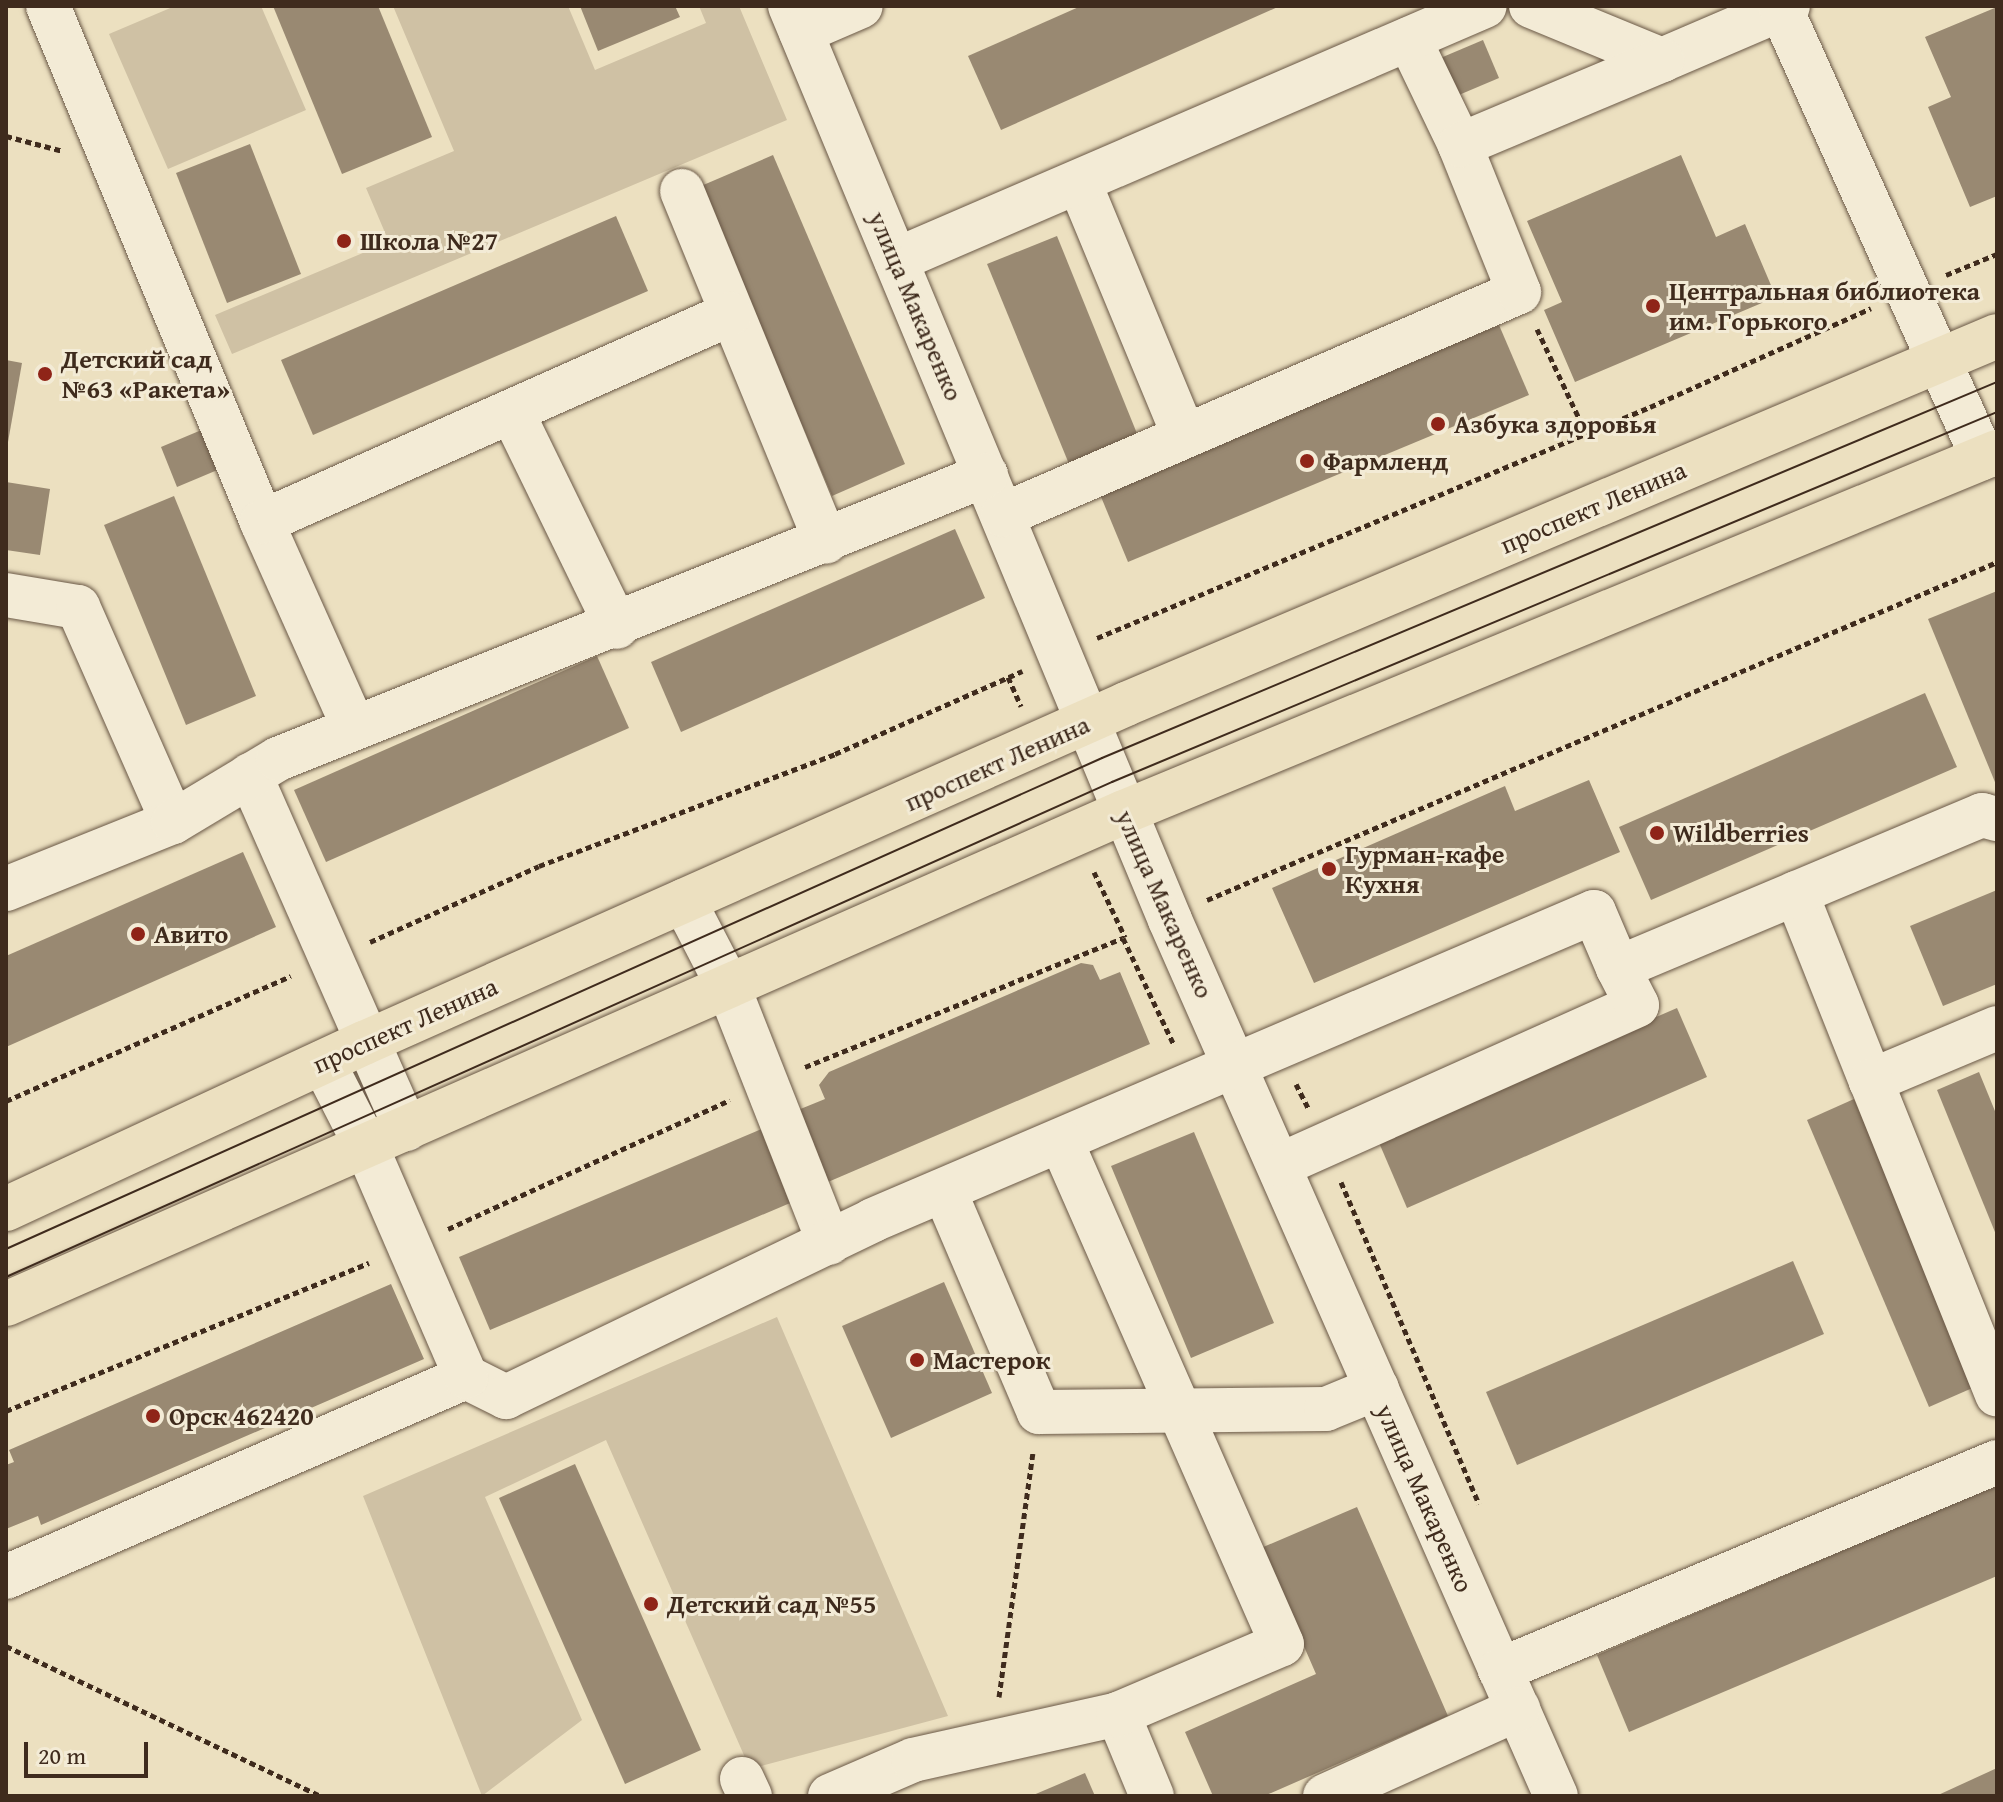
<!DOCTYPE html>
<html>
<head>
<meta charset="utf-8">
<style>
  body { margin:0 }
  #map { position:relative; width:2003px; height:1802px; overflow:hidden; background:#ece0c0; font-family:"Gentium Book Plus",serif }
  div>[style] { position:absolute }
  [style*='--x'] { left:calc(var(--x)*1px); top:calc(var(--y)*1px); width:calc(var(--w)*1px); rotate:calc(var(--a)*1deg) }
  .green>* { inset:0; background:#cfc1a4 }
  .building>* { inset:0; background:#998972 }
  .path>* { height:5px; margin-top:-2.5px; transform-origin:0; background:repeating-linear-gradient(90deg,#3f2b1d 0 6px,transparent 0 10px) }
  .roads { filter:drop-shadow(0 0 2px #6a5846) drop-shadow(0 0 2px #6a5846) }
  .minor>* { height:44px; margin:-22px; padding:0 22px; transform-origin:22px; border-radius:22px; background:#f3ebd6 }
  .major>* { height:44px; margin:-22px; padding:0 22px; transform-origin:22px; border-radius:22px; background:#ece0c0 }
  .tram>* { height:2px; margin:-1px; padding:0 1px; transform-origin:1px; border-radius:1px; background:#3f2b1d }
  .dots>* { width:22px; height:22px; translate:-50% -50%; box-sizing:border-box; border:4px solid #f3ebd6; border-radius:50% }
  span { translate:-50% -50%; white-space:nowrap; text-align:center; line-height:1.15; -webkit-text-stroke:6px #f3ebd6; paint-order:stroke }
  .poi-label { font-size:26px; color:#3f2b1d; font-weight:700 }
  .left { translate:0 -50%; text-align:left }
  .street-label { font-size:26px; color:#3f2b1d }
  .frame { position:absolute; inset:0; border:8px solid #3f2b1d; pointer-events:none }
  .scale { position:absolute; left:24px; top:1742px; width:124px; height:36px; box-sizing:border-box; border:4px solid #3f2b1d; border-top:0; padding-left:10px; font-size:24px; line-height:28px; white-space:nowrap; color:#3f2b1d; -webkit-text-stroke:6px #f3ebd6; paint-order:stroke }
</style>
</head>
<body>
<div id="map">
  <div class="green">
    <div style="clip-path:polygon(175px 6px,261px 6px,306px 110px,168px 169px,109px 34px)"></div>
    <div style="clip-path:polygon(393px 6px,568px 6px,595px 70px,706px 23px,699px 6px,739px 6px,787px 120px,232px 354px,215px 315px,389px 242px,366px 188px,454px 151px)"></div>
    <div style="clip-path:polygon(777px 1317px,948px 1716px,750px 1769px,606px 1440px,485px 1497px,582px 1720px,482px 1796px,363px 1496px)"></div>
  </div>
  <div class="building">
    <div style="clip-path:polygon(273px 6px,378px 6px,432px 137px,342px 174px)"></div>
    <div style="clip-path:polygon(580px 6px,675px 6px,680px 17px,598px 51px)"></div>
    <div style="clip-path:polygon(1081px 6px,1280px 6px,1001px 130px,968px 56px)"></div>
    <div style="clip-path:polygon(1997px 7px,1997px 196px,1970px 207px,1928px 107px,1951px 97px,1925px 37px)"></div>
    <div style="clip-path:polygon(1483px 40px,1499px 78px,1447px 100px,1431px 62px)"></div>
    <div style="clip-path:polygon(250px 144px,301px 274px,227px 303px,176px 173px)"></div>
    <div style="clip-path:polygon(773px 155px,905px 464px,832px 496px,701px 186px)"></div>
    <div style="clip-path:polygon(1681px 155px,1716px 237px,1745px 224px,1776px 297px,1575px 382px,1544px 310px,1562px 302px,1527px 221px)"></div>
    <div style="clip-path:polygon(616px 216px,648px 291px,313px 435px,281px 360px)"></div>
    <div style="clip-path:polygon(1057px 236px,1138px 436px,1069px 464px,987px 264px)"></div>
    <div style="clip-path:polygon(1499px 325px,1529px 395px,1128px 562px,1099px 492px)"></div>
    <div style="clip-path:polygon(6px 360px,22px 363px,8px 442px,6px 442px)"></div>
    <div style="clip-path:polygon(211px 426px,227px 466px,177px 487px,161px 447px)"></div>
    <div style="clip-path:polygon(6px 482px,50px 489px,40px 555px,6px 550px)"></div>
    <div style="clip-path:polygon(174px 496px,256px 696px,186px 725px,104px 525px)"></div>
    <div style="clip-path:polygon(955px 529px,985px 598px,681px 732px,651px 662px)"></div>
    <div style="clip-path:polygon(1997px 591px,1997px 787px,1928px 619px)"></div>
    <div style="clip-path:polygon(597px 656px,629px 728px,326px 862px,294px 790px)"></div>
    <div style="clip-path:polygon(1925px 693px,1957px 767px,1651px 900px,1619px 827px)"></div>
    <div style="clip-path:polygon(1589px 780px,1620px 852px,1314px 983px,1272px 888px,1505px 786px,1515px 811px)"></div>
    <div style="clip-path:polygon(243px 852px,276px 927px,6px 1047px,6px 956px)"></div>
    <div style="clip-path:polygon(1997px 890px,1997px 984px,1943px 1006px,1910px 926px)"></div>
    <div style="clip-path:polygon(1081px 963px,1093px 965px,1100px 980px,1120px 972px,1150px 1044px,828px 1182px,798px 1110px,825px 1099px,819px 1085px,829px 1072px)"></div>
    <div style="clip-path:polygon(1677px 1008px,1707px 1077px,1407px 1208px,1377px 1138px)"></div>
    <div style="clip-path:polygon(1979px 1072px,1997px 1116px,1997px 1237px,1937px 1090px)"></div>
    <div style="clip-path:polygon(1854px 1099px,1977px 1386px,1929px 1407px,1807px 1120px)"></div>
    <div style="clip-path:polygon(771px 1125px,802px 1198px,490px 1330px,459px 1257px)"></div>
    <div style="clip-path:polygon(1194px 1132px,1274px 1323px,1191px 1358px,1111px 1166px)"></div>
    <div style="clip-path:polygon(1793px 1261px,1824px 1334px,1517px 1465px,1486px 1392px)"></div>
    <div style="clip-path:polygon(944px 1282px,992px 1393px,891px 1438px,842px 1326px)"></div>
    <div style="clip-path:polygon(391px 1284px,424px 1359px,41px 1525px,38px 1516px,6px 1529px,6px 1465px,14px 1462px,9px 1450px)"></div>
    <div style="clip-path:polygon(575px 1464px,701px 1750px,625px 1784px,499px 1498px)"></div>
    <div style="clip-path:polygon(1997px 1485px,1997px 1576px,1629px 1732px,1597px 1655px)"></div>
    <div style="clip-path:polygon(1357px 1507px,1448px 1716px,1264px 1796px,1213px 1796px,1185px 1732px,1316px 1674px,1261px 1548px)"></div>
    <div style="clip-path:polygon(1997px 1768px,1997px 1796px,1936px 1796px)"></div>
    <div style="clip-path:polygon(1085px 1773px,1095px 1796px,1031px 1796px)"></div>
  </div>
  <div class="path">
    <div style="--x:6;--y:136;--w:59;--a:14.7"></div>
    <div style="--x:1946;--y:275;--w:55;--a:-22.4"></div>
    <div style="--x:1537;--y:329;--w:115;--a:64.8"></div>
    <div style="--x:1097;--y:638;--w:599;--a:-22.67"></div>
    <div style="--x:1650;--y:407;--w:242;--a:-24.1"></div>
    <div style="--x:1008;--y:677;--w:32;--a:66"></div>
    <div style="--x:1094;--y:872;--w:72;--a:64.5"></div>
    <div style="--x:1207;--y:900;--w:859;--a:-23.16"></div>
    <div style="--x:370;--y:942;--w:185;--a:-24.2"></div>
    <div style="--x:539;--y:866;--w:316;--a:-20.7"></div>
    <div style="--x:835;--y:754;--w:205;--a:-23.9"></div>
    <div style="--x:805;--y:1067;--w:343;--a:-22.1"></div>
    <div style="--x:1123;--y:938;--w:119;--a:64.5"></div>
    <div style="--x:1296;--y:1084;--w:27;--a:63"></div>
    <div style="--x:6;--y:1101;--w:311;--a:-23.7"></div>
    <div style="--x:1341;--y:1182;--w:350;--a:66.8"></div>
    <div style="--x:448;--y:1229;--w:310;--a:-24.6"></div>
    <div style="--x:6;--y:1411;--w:392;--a:-22.2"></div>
    <div style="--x:6;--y:1646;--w:348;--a:25.5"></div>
    <div style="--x:999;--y:1697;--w:246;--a:-82.1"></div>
  </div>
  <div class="roads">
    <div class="minor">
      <div style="--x:48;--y:6;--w:559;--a:67.47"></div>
      <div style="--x:790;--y:6;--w:990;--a:67.42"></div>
      <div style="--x:1170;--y:920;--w:957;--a:66.22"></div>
      <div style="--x:1531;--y:6;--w:142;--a:22.4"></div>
      <div style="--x:1662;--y:60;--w:137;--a:-23.2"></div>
      <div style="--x:1781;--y:9;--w:492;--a:65.8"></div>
      <div style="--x:801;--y:32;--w:65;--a:-23.4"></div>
      <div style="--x:1409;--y:39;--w:118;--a:64.3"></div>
      <div style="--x:1079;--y:182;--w:275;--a:67.5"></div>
      <div style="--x:682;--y:191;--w:379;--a:67.7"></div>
      <div style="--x:896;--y:260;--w:641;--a:-23.33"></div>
      <div style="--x:512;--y:412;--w:239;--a:64"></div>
      <div style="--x:1003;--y:515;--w:562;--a:-23.37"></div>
      <div style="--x:1519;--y:292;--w:158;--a:-111.9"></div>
      <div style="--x:1460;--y:145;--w:219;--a:-22.8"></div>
      <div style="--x:6;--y:595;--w:73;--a:9.5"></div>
      <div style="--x:78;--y:607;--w:235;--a:66.2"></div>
      <div style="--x:354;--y:728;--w:226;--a:-114.1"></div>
      <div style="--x:262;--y:522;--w:512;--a:-23.96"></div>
      <div style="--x:250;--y:775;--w:387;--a:66.2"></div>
      <div style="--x:6;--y:889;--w:180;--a:-21.9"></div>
      <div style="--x:173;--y:822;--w:122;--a:-31"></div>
      <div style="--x:278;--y:759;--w:763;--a:-21.86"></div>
      <div style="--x:1796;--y:893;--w:202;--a:68.3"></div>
      <div style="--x:684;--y:901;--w:96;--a:62.6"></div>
      <div style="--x:728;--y:986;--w:276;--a:68.5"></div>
      <div style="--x:1997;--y:1028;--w:137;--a:157.2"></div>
      <div style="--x:1871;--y:1081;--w:338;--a:68.1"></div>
      <div style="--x:1280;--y:1165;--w:391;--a:-24.1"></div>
      <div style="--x:1637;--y:1005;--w:42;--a:-117.2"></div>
      <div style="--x:945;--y:1192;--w:239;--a:66.9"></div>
      <div style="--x:1039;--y:1412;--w:287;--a:-0.6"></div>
      <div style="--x:1326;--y:1409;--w:55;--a:-22.4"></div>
      <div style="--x:466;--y:1377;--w:45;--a:26.6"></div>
      <div style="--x:506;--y:1397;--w:407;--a:-25.7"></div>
      <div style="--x:873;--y:1220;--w:784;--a:-23.13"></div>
      <div style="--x:1594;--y:912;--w:61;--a:66.8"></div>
      <div style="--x:1618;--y:968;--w:395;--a:-22.8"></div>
      <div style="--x:1982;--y:815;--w:16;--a:15"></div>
      <div style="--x:6;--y:1577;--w:502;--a:-23.5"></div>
      <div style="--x:466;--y:1377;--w:252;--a:-113.4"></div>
      <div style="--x:366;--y:1146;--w:94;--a:-117.1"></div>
      <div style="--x:1500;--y:1670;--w:539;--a:-22.71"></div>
      <div style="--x:1118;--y:1714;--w:89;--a:67.5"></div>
      <div style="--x:742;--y:1779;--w:19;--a:65"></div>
      <div style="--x:830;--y:1796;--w:90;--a:-23.4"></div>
      <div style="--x:913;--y:1760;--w:210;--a:-12.6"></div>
      <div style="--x:1118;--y:1714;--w:178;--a:-23.1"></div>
      <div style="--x:1282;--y:1644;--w:549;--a:-113.72"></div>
      <div style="--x:1325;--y:1796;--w:212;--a:-24.3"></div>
    </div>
    <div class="major">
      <div style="--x:6;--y:1209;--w:395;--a:-24.9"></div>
      <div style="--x:364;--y:1043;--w:834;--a:-23.98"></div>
      <div style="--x:1126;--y:704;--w:946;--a:-22.9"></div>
      <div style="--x:6;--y:1304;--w:1221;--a:-23.75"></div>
      <div style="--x:1124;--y:812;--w:944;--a:-22.41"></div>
    </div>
  </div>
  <div class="tram">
    <div style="--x:6;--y:1249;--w:1201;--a:-24.13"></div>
    <div style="--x:1102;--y:758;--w:971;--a:-22.79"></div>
    <div style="--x:6;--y:1277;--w:1212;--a:-24.11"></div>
    <div style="--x:1112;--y:782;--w:959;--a:-22.69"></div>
  </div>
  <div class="dots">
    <div style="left:344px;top:241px;background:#8f2418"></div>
    <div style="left:1653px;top:306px;background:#8f2418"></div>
    <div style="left:45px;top:374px;background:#8f2418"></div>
    <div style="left:1438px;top:424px;background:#8f2418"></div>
    <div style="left:1307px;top:461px;background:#8f2418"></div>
    <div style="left:1657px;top:833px;background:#8f2418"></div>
    <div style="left:1329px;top:869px;background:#8f2418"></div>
    <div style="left:138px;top:934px;background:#8f2418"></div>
    <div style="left:917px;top:1360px;background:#8f2418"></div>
    <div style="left:153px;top:1416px;background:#8f2418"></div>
    <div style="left:651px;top:1604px;background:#8f2418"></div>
  </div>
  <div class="poi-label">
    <span class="left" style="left:360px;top:241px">Школа №27</span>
    <span class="left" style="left:1669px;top:306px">Центральная библиотека<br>им. Горького</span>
    <span class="left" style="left:61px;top:374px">Детский сад<br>№63 «Ракета»</span>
    <span class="left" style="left:1454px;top:424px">Азбука здоровья</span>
    <span class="left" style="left:1323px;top:461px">Фармленд</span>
    <span class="left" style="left:1673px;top:833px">Wildberries</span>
    <span class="left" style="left:1345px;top:869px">Гурман-кафе<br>Кухня</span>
    <span class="left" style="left:154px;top:934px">Авито</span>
    <span class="left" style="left:933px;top:1360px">Мастерок</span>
    <span class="left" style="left:169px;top:1416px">Орск 462420</span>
    <span class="left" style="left:667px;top:1604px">Детский сад №55</span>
  </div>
  <div class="street-label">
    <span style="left:916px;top:306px;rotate:67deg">улица Макаренко</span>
    <span style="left:1593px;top:507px;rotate:-23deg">проспект Ленина</span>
    <span style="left:997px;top:763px;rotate:-24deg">проспект Ленина</span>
    <span style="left:1165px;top:904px;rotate:66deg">улица Макаренко</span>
    <span style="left:405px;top:1025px;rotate:-24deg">проспект Ленина</span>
    <span style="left:1425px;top:1498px;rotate:66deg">улица Макаренко</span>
  </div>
  <div class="frame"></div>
  <div class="scale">20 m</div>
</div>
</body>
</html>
